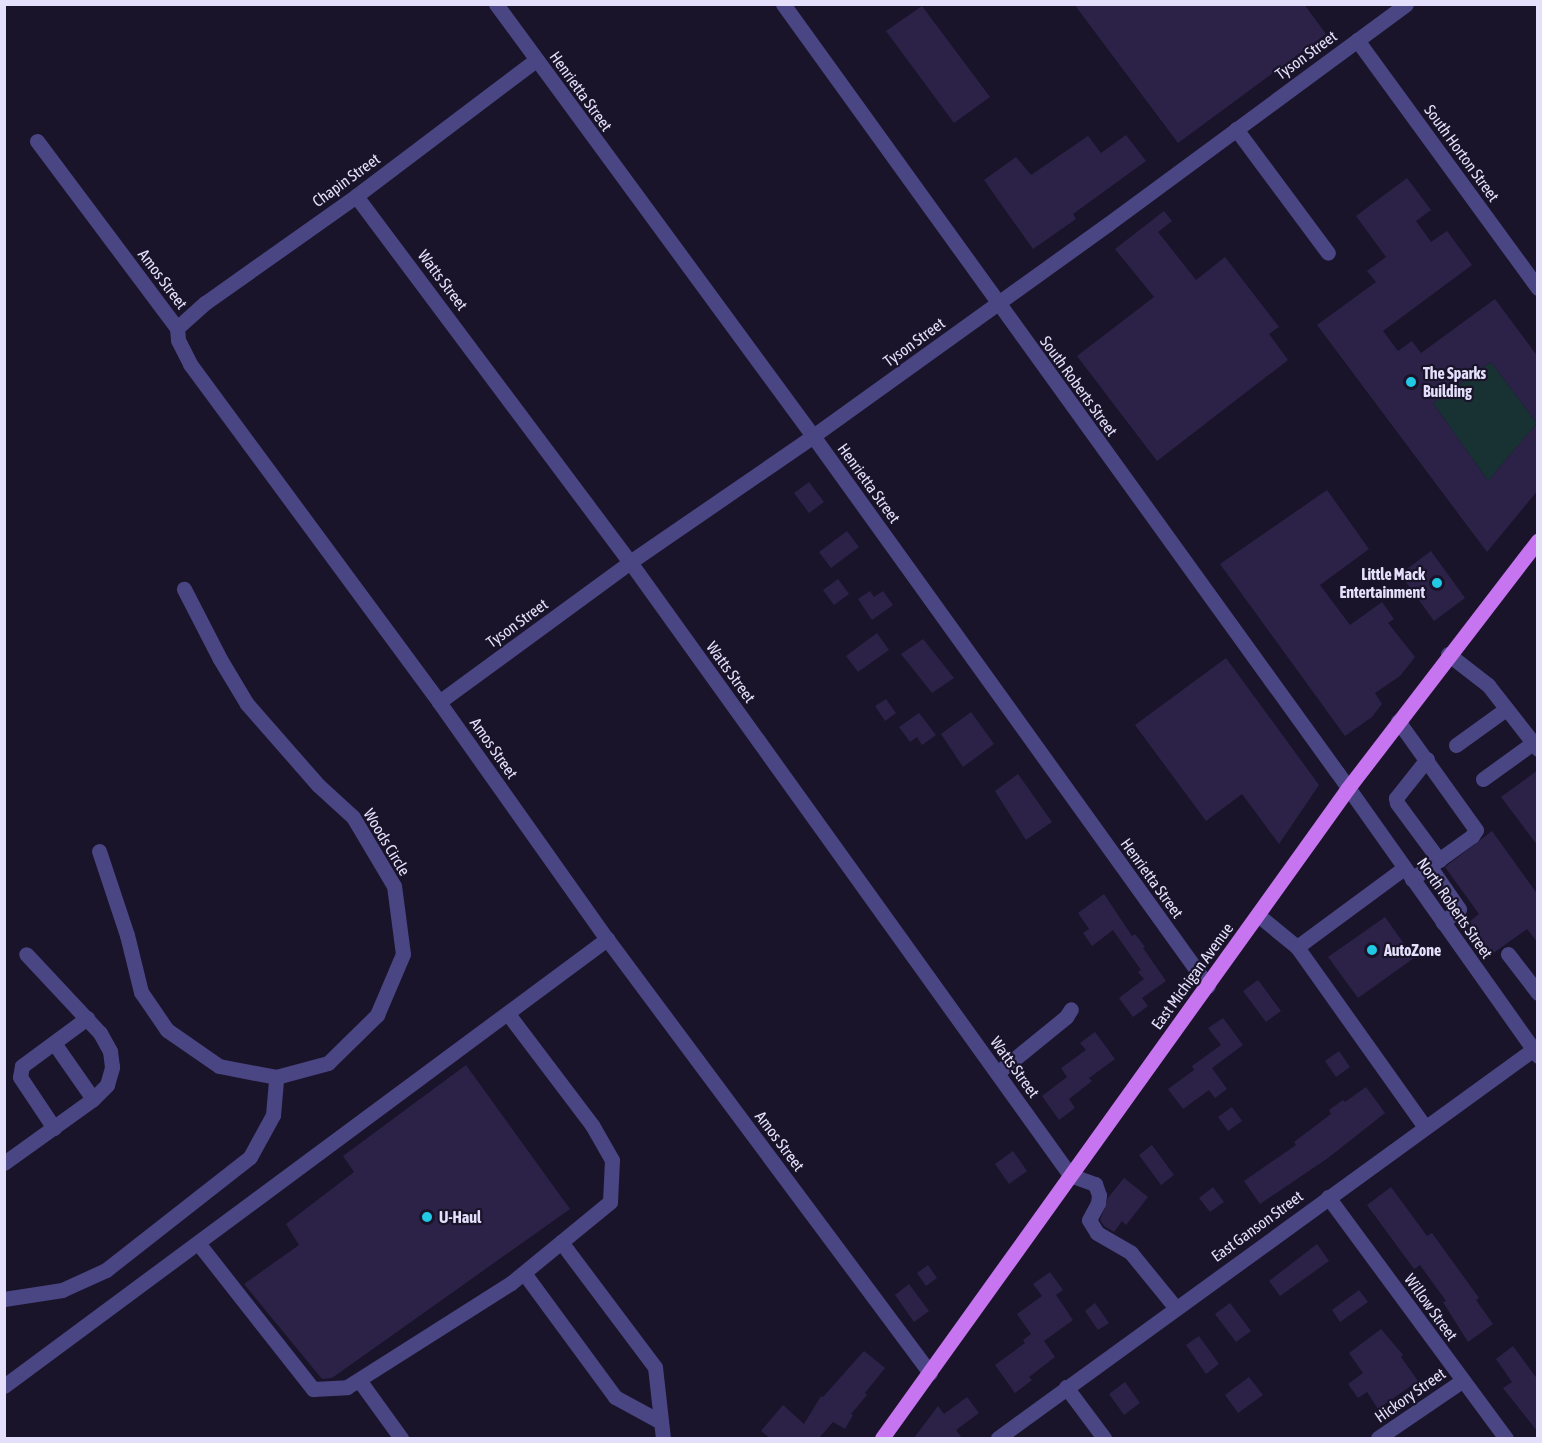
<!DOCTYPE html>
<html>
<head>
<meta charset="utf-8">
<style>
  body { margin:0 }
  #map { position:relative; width:1542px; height:1443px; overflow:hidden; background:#191429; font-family:"Asap Condensed",sans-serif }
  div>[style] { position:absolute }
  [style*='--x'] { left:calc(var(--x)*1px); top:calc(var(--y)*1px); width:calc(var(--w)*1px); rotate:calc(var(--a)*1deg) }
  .green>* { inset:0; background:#183233 }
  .building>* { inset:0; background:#2c2248 }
  .minor>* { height:15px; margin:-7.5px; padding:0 7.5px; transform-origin:7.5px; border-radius:7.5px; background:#4a4583 }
  .major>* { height:15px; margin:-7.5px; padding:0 7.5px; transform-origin:7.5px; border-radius:7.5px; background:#c674ef }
  .dots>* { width:16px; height:16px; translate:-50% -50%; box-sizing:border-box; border:3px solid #191429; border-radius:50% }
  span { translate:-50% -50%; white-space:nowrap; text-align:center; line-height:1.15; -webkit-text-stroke:4.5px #191429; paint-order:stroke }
  .street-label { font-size:16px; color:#e4e0fb }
  .poi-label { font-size:16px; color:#e4e0fb; font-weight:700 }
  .left { translate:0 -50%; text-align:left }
  .right { translate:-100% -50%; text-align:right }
  .frame { position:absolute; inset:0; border:6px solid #e4e0fb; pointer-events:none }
</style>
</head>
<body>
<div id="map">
  <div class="green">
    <div style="clip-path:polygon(1491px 362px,1537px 423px,1488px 481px,1433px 403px)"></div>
  </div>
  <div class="building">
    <div style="clip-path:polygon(1074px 4px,1304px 4px,1326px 34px,1178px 143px)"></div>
    <div style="clip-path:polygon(922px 6px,990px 97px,954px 123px,886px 31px)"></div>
    <div style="clip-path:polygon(1126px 135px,1146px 161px,1073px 214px,1076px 219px,1033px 249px,984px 180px,1016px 157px,1031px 175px,1088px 136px,1101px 153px)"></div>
    <div style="clip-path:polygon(evenodd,1407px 178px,1431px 210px,1416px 221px,1431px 242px,1447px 231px,1472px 265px,1383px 331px,1398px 351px,1412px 341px,1421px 353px,1495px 299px,1538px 357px,1538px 490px,1487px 552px,1317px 325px,1376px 282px,1367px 271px,1386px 257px,1356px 216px,1407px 178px,1491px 362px,1537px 423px,1488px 481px,1433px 403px,1491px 362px)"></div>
    <div style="clip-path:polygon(1164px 211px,1172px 221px,1158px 232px,1196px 280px,1225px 257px,1279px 327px,1269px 334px,1288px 360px,1157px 461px,1077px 356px,1154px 297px,1115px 249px)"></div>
    <div style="clip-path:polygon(809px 482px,824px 502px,809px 513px,794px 493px)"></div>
    <div style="clip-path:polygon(1327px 490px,1369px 549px,1320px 585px,1350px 625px,1382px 602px,1394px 619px,1388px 623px,1415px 657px,1400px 676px,1375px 693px,1382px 704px,1372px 717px,1345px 736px,1220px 564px)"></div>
    <div style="clip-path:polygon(847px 531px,859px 547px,831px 568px,819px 552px)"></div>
    <div style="clip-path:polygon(1431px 551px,1465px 598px,1434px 621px,1400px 574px)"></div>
    <div style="clip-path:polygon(838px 579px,849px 594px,834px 605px,823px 590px)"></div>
    <div style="clip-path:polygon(870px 591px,874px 597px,883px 591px,893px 605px,872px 620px,858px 599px)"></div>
    <div style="clip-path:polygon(877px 633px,889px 650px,858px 672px,846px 656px)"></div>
    <div style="clip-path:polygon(923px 639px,954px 678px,932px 693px,901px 654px)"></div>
    <div style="clip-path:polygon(1226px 658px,1319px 785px,1279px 844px,1242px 794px,1206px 821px,1135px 725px)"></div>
    <div style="clip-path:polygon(886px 699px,896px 713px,885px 721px,875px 706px)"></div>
    <div style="clip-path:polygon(971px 712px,994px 744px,963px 767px,941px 734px)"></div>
    <div style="clip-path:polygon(919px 713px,936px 735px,922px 745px,917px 737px,910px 742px,899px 727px)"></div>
    <div style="clip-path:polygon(1538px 770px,1538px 846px,1501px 797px)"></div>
    <div style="clip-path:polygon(1018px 774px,1052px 822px,1026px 840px,995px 791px)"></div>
    <div style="clip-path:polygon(1492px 831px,1538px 895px,1538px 943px,1527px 929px,1492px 954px,1469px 922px,1479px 914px,1445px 867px)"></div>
    <div style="clip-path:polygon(1104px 894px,1132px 936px,1135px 934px,1145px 947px,1143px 948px,1166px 981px,1142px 998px,1148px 1006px,1133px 1017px,1119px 998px,1144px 979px,1138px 972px,1141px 970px,1113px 930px,1092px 946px,1083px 933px,1089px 929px,1078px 913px)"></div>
    <div style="clip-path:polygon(1385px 917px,1414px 958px,1358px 998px,1328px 957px)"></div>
    <div style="clip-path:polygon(1258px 980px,1281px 1011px,1266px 1022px,1243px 991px)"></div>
    <div style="clip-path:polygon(1223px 1018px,1243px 1045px,1212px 1068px,1227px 1089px,1215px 1098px,1209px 1090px,1183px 1109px,1168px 1089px,1194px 1070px,1192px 1066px,1221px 1045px,1208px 1028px)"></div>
    <div style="clip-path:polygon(1095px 1032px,1115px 1059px,1089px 1078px,1092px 1081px,1069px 1099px,1075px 1108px,1059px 1120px,1042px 1096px,1067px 1077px,1061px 1068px,1086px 1050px,1080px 1043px)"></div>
    <div style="clip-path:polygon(1339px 1051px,1350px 1067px,1336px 1077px,1325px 1061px)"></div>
    <div style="clip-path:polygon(466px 1065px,570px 1209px,332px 1378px,322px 1379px,244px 1284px,299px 1245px,286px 1224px,354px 1172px,343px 1156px)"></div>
    <div style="clip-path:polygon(1366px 1087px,1385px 1113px,1328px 1158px,1260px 1204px,1244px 1181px,1296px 1145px,1294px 1142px,1331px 1114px,1329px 1110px,1343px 1100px,1345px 1102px)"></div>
    <div style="clip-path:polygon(1232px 1107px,1242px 1121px,1228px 1131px,1218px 1117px)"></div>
    <div style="clip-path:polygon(1152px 1145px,1174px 1175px,1161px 1185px,1139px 1155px)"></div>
    <div style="clip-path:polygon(1013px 1151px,1027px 1171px,1009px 1184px,995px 1164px)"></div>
    <div style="clip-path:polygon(1124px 1178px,1148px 1197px,1126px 1225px,1122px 1221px,1114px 1232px,1104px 1226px,1100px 1220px,1108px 1198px)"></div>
    <div style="clip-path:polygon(1213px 1187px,1224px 1202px,1210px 1212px,1199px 1198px)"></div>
    <div style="clip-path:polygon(1391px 1187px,1427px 1236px,1432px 1233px,1479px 1298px,1476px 1300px,1493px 1324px,1468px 1342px,1443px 1302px,1446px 1301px,1420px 1265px,1414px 1269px,1367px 1205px)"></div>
    <div style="clip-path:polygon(1317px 1244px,1329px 1261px,1280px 1296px,1269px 1281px)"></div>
    <div style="clip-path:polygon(928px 1265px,937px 1278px,926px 1286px,917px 1273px)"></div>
    <div style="clip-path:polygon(1050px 1272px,1063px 1290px,1056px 1295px,1073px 1320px,1044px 1341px,1055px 1357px,1029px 1377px,1032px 1380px,1015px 1393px,995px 1365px,1025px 1343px,1023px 1340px,1031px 1334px,1017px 1314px,1042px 1296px,1033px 1284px)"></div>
    <div style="clip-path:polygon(909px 1284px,929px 1311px,914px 1322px,895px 1295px)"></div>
    <div style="clip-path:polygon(1359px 1290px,1368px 1302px,1340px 1322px,1332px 1310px)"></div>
    <div style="clip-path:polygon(1095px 1303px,1109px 1323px,1098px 1330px,1085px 1311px)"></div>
    <div style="clip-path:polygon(1230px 1303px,1251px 1331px,1236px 1342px,1215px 1314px)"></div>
    <div style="clip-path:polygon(1381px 1329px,1403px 1355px,1401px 1357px,1418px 1381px,1378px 1409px,1367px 1392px,1358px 1398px,1348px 1384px,1363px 1373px,1349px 1353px)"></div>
    <div style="clip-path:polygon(1199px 1336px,1219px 1364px,1206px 1374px,1186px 1345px)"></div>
    <div style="clip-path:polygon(1513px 1346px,1538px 1380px,1538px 1432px,1503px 1388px,1512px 1382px,1496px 1359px)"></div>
    <div style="clip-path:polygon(864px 1351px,885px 1368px,865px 1393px,867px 1395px,851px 1414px,853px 1415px,845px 1429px,833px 1422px,819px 1438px,770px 1438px,761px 1431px,783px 1405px,804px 1424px,821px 1396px,823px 1397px)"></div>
    <div style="clip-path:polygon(1249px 1377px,1263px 1395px,1238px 1413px,1225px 1395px)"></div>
    <div style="clip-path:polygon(1125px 1382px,1140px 1403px,1124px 1415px,1109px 1394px)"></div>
    <div style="clip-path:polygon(967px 1397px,979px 1413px,956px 1430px,962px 1438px,914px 1438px,938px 1406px,944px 1414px)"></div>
  </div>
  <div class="minor">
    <div style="--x:496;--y:4;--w:536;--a:53.73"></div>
    <div style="--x:813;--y:436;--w:677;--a:54.31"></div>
    <div style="--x:783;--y:4;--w:947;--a:54.2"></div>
    <div style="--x:1337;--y:772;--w:348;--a:54.7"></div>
    <div style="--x:1357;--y:40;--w:307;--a:53.9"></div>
    <div style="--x:1236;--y:129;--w:154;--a:53.4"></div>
    <div style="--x:37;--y:141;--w:234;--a:53.2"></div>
    <div style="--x:177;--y:328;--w:12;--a:85"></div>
    <div style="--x:178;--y:340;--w:27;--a:63"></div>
    <div style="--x:190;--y:364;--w:420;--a:53.6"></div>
    <div style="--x:439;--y:702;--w:291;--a:54.7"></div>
    <div style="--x:607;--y:939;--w:541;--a:53.34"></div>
    <div style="--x:356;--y:196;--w:457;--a:53.2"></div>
    <div style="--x:630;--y:562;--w:755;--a:54.33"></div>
    <div style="--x:1070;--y:1175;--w:27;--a:20"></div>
    <div style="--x:1095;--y:1184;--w:12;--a:70"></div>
    <div style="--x:1099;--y:1195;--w:8;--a:97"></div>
    <div style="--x:1098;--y:1203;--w:19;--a:118"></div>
    <div style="--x:1089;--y:1220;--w:15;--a:58"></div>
    <div style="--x:1097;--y:1233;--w:39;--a:30"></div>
    <div style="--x:1131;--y:1253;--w:70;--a:50.8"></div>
    <div style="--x:177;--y:328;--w:38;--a:-42"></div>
    <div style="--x:205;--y:303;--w:185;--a:-35.3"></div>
    <div style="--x:356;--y:196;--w:226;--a:-37.1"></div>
    <div style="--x:1448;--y:654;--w:51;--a:37.8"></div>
    <div style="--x:1488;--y:685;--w:81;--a:52"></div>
    <div style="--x:439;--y:702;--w:237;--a:-36.2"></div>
    <div style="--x:630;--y:562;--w:222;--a:-34.5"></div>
    <div style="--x:813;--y:436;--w:363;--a:-35.7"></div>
    <div style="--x:1108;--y:224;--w:370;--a:-36.4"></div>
    <div style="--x:1398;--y:721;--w:134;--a:54.4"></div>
    <div style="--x:1476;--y:830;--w:7;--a:124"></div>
    <div style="--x:1472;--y:836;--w:74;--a:144.4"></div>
    <div style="--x:1456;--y:745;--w:62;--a:-35.8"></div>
    <div style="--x:1427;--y:759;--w:50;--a:128.5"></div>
    <div style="--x:1396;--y:798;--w:5;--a:79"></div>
    <div style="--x:1397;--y:803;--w:71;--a:53.6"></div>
    <div style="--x:1483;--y:779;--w:62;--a:-35.8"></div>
    <div style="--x:99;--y:851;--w:89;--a:71.6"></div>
    <div style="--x:127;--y:935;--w:59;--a:76.2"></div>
    <div style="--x:141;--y:992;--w:46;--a:55.6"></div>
    <div style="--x:167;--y:1030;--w:63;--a:34.7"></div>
    <div style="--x:219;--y:1066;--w:58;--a:10.9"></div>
    <div style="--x:276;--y:1077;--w:54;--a:-15.1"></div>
    <div style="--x:328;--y:1063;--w:69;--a:-44.4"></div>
    <div style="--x:377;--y:1015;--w:66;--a:-66.9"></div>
    <div style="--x:403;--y:954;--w:69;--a:-97.5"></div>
    <div style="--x:394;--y:886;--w:80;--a:-120.7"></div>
    <div style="--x:353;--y:817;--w:47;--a:-137.6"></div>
    <div style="--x:318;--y:785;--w:108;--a:-131.2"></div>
    <div style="--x:247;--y:704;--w:52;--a:-121"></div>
    <div style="--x:220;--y:659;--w:79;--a:-117.2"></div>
    <div style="--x:1430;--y:867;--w:51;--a:55.4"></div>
    <div style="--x:1459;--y:909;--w:21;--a:141"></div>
    <div style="--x:1258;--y:915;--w:50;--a:39.4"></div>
    <div style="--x:1297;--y:947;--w:221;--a:54.6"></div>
    <div style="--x:1297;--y:947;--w:133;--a:-36.4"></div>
    <div style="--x:1508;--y:954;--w:49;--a:52.4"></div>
    <div style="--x:54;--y:1043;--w:68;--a:55.1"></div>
    <div style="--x:997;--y:1073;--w:89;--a:-39.1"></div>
    <div style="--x:1066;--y:1017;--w:9;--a:-58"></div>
    <div style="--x:54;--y:1128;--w:61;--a:-123.7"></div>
    <div style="--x:20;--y:1077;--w:11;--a:-80"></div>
    <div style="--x:22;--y:1066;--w:81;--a:-36.4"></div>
    <div style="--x:4;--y:1163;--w:110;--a:-35.7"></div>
    <div style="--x:93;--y:1099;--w:20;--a:-45"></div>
    <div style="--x:107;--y:1085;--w:19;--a:-74"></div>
    <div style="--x:112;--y:1067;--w:16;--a:-97"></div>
    <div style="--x:110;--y:1051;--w:21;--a:-119"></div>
    <div style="--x:100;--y:1033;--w:108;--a:-133.1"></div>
    <div style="--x:1328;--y:1197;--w:300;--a:53.6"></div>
    <div style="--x:561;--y:1242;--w:156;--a:53.1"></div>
    <div style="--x:655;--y:1367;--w:71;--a:83.6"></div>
    <div style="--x:198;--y:1243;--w:186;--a:51.8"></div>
    <div style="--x:313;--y:1389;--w:34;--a:-3"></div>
    <div style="--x:347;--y:1387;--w:194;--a:-32.4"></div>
    <div style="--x:511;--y:1283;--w:128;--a:-39.3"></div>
    <div style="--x:610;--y:1202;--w:42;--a:-87.3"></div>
    <div style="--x:612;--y:1160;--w:40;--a:-119.7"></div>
    <div style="--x:592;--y:1125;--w:139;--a:-127.1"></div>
    <div style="--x:524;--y:1273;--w:154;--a:53.7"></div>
    <div style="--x:615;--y:1397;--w:52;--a:28.5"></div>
    <div style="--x:4;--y:1299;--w:59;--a:-8.8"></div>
    <div style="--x:62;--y:1290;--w:48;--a:-24.4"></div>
    <div style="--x:106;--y:1270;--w:183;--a:-38.1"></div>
    <div style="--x:250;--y:1157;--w:48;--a:-61.3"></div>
    <div style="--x:273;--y:1115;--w:38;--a:-85"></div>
    <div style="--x:359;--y:1380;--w:72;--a:54.1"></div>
    <div style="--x:4;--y:1386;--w:751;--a:-36.55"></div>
    <div style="--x:1066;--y:1387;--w:64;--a:53.3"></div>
    <div style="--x:998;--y:1438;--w:667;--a:-35.98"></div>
    <div style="--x:1378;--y:1438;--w:102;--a:-34.2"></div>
  </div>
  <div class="major">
    <div style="--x:882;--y:1438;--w:800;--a:-54.36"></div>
    <div style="--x:1348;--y:788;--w:312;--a:-52.5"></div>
  </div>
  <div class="dots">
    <div style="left:1411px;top:382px;background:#22c9e5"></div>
    <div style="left:1437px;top:583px;background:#22c9e5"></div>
    <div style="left:1372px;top:950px;background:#22c9e5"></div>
    <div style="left:427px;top:1217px;background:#22c9e5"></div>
  </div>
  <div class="street-label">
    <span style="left:1306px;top:55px;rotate:-36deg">Tyson Street</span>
    <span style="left:581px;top:91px;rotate:54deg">Henrietta Street</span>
    <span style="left:1462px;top:153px;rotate:54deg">South Horton Street</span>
    <span style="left:346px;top:180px;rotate:-36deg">Chapin Street</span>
    <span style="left:163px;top:279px;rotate:53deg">Amos Street</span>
    <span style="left:443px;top:280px;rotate:53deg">Watts Street</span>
    <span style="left:914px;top:342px;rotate:-36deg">Tyson Street</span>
    <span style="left:1079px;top:386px;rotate:54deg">South Roberts Street</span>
    <span style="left:869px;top:483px;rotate:54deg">Henrietta Street</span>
    <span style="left:517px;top:623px;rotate:-36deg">Tyson Street</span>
    <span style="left:731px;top:672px;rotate:54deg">Watts Street</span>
    <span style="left:494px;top:748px;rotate:55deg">Amos Street</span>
    <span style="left:387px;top:842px;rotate:59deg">Woods Circle</span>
    <span style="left:1152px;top:878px;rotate:54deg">Henrietta Street</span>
    <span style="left:1455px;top:908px;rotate:55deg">North Roberts Street</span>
    <span style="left:1192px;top:976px;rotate:-54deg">East Michigan Avenue</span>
    <span style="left:1015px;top:1067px;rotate:54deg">Watts Street</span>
    <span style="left:780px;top:1141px;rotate:53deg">Amos Street</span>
    <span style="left:1257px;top:1226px;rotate:-36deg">East Ganson Street</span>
    <span style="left:1431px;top:1307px;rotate:54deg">Willow Street</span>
    <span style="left:1410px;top:1395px;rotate:-35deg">Hickory Street</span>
  </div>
  <div class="poi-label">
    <span class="left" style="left:1423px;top:382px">The Sparks<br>Building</span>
    <span class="right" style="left:1425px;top:583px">Little Mack<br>Entertainment</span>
    <span class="left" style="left:1384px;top:950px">AutoZone</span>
    <span class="left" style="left:439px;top:1217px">U-Haul</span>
  </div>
  <div class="frame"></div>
</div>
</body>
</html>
